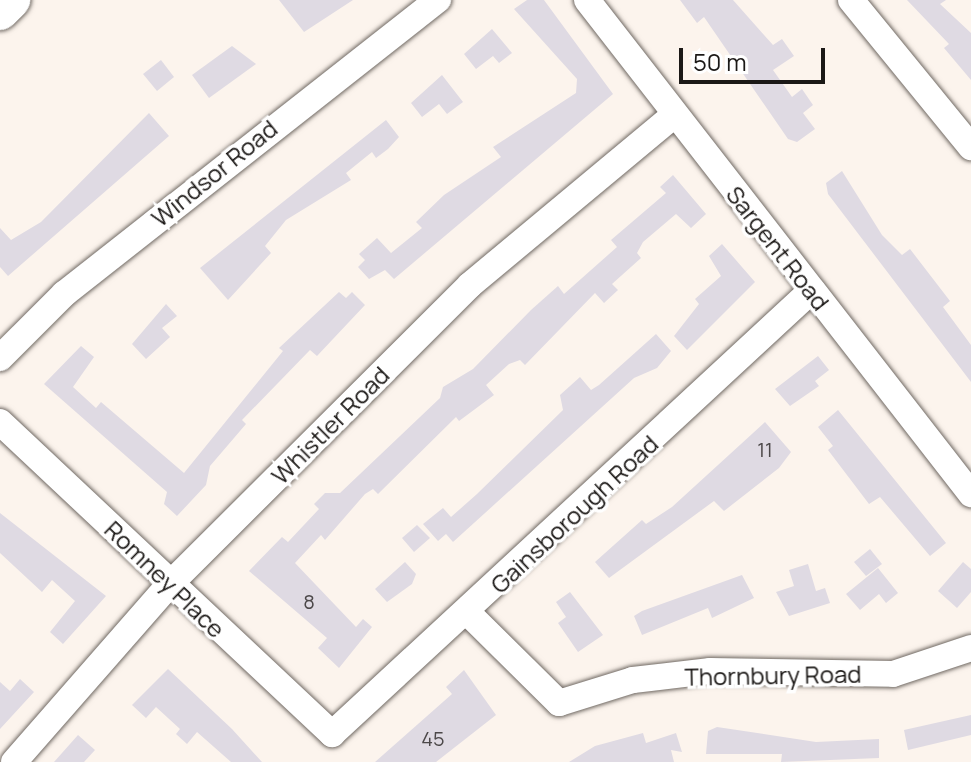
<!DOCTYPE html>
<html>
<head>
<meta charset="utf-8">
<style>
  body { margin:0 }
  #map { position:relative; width:971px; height:762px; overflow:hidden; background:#fcf4ed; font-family:Manrope,sans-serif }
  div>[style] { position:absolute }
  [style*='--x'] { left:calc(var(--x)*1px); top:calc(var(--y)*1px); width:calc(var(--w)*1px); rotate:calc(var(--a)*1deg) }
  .building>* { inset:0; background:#dfdae3 }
  .roads { filter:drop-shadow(0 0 2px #706963) drop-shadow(0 0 2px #706963) }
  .minor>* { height:26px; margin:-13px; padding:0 13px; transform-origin:13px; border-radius:13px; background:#fff }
  .highway>* { height:38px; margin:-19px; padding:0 19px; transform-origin:19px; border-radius:19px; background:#fff }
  span { translate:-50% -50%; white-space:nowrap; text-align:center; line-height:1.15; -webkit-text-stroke:7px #fff; paint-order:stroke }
  .number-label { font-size:20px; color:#4c4849 }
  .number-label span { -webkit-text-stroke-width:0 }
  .street-label { font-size:24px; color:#1b1816 }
  .scale { position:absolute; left:679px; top:48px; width:146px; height:36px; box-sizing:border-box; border:4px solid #1b1816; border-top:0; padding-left:10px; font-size:24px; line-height:28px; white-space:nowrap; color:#1b1816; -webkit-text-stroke:6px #fff; paint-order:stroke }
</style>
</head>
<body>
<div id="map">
  <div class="building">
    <div style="clip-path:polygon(279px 0,353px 0,304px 32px)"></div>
    <div style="clip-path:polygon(527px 0,544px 0,613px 94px,394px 279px,385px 270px,369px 279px,358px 267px,365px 260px,359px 254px,377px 238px,391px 253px,422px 228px,416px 222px,444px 195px,501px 157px,493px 147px,576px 93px,577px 79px,514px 9px)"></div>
    <div style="clip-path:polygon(680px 0,733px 0,773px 45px,782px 39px,794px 56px,773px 70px,792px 97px,802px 89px,813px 105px,803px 113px,815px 129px,797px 142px,788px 139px,704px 17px,697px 23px)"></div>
    <div style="clip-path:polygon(907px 0,946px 0,940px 4px,971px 33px,971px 80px,944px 48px,949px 44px)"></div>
    <div style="clip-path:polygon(492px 29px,512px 53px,499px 63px,493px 56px,476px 69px,464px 54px)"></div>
    <div style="clip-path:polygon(232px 46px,256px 64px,209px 98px,192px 75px)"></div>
    <div style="clip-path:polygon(161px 60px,174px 77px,157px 91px,143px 74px)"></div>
    <div style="clip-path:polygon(442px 75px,463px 102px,447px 114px,439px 104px,422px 117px,411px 103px)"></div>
    <div style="clip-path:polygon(149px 113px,169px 136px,8px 276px,0 267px,0 228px,11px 240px,41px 222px)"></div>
    <div style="clip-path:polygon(386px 120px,399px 137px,388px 149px,376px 158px,372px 152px,346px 173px,351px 180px,286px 220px,265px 246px,271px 253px,228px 300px,200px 268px)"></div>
    <div style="clip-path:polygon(842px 171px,882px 235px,902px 255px,910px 249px,950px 301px,943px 307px,971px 345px,971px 382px,828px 194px,826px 183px)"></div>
    <div style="clip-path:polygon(673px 175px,706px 214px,691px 228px,676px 214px,643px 242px,637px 253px,641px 258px,612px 284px,618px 290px,604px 303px,595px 293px,525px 365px,520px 360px,509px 364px,486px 385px,494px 395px,459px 421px,456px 417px,378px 494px,373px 489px,365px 494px,325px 540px,321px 535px,295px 563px,356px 627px,363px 619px,372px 627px,339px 668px,318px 648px,327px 638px,249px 571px,282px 537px,288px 542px,319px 509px,314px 504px,325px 493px,340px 493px,440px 398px,443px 387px,473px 369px,531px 310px,558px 286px,564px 294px,617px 247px,611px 240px,666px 193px,660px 187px)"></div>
    <div style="clip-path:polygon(722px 244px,755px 282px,687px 350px,674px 336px,699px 304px,695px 299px,721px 276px,709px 256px)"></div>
    <div style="clip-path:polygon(339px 292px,346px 298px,352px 292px,365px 305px,317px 356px,310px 350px,242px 420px,246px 424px,210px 466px,206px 485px,177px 516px,164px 504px,167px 492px,44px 384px,81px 346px,94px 357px,73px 387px,96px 408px,101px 402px,184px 473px,283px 351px,279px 348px)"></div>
    <div style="clip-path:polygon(166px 304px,177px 316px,162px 328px,170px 337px,146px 359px,132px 344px)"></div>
    <div style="clip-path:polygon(656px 334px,671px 351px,657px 368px,634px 378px,453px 542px,446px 534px,438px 541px,423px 524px,443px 508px,451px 517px,477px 494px,563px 410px,560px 395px,580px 377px,591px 390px,599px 385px)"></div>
    <div style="clip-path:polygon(818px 356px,829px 370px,815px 381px,819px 386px,790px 406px,775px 389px)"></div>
    <div style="clip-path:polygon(838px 410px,946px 543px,930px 556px,880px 497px,869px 504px,828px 450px,833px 446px,818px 427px)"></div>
    <div style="clip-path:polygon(765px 422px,791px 452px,779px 468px,724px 511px,714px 501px,609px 578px,595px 562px,642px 520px,646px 524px,672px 507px)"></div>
    <div style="clip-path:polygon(0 513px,106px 596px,63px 644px,50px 632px,75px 601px,52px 580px,42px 592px,0 553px)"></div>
    <div style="clip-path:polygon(417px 525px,430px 538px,414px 552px,402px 538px)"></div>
    <div style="clip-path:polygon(870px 549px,882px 564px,866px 576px,854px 562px)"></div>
    <div style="clip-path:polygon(405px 562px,416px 574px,412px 584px,387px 602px,375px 589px)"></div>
    <div style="clip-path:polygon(963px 562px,971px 569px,971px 592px,957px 608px,938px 591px)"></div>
    <div style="clip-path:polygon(808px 564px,816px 591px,825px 588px,830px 603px,789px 616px,776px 592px,794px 586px,789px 570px)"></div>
    <div style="clip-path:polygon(878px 568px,898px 593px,886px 603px,879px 594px,860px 610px,846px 594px)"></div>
    <div style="clip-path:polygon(742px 575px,754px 598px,712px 618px,708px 608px,642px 635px,634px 616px,642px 611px)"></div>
    <div style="clip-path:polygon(570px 592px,603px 635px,578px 652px,558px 623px,566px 617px,556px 602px)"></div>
    <div style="clip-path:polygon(168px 669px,232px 729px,262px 762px,231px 762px,197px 732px,187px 744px,176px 734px,180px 729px,156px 707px,146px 718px,132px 705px)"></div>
    <div style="clip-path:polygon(464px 670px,496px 715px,436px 762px,375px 762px,452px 694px,446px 687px)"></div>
    <div style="clip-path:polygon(20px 679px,34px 692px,0 729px,0 682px,10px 691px)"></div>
    <div style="clip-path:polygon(971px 715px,971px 735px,908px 750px,904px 730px)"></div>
    <div style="clip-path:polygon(717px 727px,816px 742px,879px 739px,879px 758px,781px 762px,782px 754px,706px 754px,708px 731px)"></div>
    <div style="clip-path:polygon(643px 733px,646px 743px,676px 733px,682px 752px,671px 750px,674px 762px,569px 762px,595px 746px)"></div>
    <div style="clip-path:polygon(78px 735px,95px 750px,84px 762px,54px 762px)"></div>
  </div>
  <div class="roads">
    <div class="minor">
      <div style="--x:587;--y:0;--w:626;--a:52.14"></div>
      <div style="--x:851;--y:0;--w:190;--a:50.8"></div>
      <div style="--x:0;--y:358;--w:91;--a:-45"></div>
      <div style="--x:64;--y:294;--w:476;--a:-38.2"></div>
      <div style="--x:0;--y:422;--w:456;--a:43.2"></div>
      <div style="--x:332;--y:734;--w:654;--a:-42.77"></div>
      <div style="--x:468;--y:613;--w:128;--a:44.7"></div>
      <div style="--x:559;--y:703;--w:77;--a:-17.3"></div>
      <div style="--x:633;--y:680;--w:78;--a:-6.7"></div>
      <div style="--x:710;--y:671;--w:183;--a:0.9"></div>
      <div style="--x:893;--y:674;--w:82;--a:-18.4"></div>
      <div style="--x:14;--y:762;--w:235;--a:-48.8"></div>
      <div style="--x:169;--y:585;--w:425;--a:-44.9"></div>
      <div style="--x:470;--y:285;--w:266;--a:-39.8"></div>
    </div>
    <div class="highway">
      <div style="--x:0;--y:11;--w:16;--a:-45"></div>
    </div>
  </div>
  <div class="number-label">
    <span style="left:765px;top:449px">11</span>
    <span style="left:309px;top:601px">8</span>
    <span style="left:433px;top:738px">45</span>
  </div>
  <div class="street-label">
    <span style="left:214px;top:173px;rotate:-39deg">Windsor Road</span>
    <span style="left:778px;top:248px;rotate:52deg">Sargent Road</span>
    <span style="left:330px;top:425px;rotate:-45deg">Whistler Road</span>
    <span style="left:574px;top:514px;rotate:-43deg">Gainsborough Road</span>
    <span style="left:165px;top:579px;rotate:44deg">Romney Place</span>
    <span style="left:773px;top:675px;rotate:-1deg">Thornbury Road</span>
  </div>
  <div class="scale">50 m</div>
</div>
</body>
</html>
